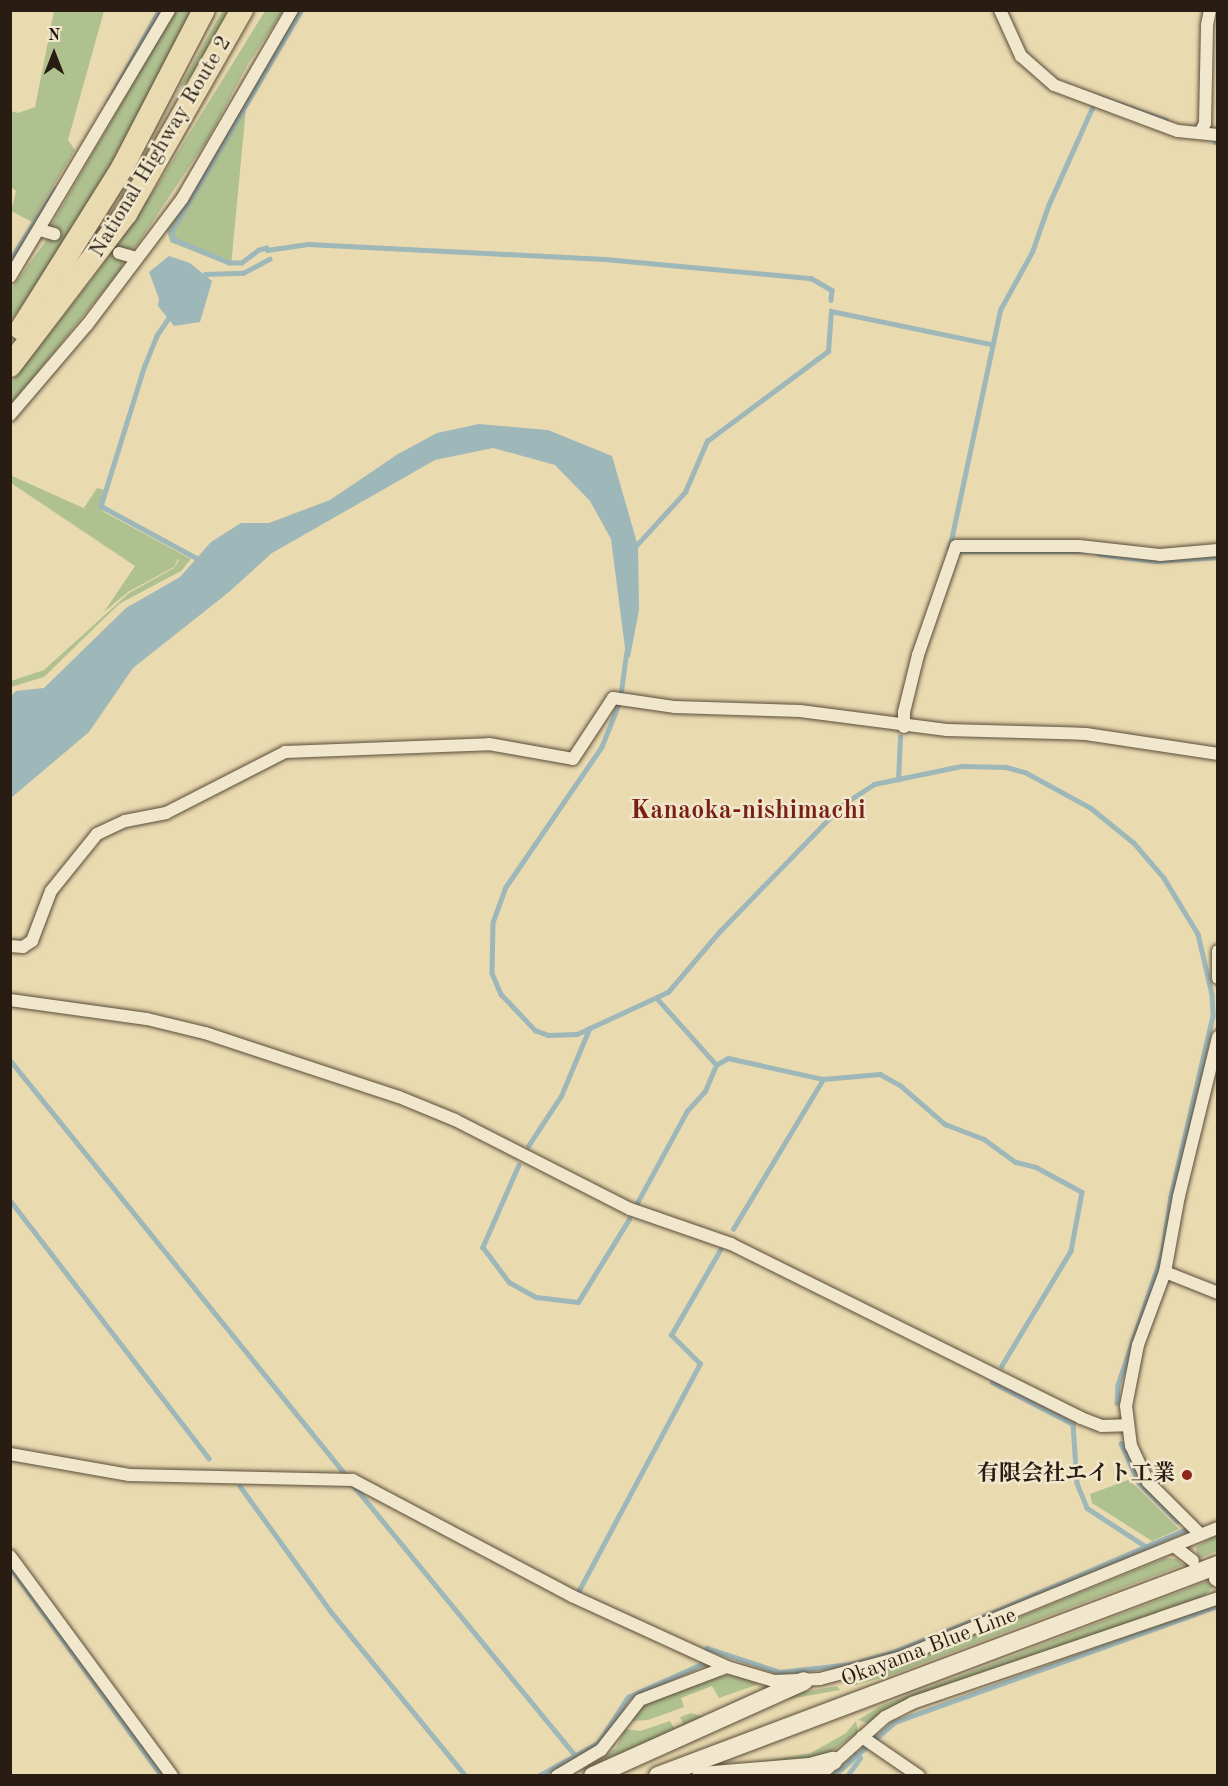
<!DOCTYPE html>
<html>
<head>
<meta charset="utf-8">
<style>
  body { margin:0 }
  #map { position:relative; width:1228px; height:1786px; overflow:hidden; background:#eadab0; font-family:"Old Standard TT","Noto Serif JP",serif }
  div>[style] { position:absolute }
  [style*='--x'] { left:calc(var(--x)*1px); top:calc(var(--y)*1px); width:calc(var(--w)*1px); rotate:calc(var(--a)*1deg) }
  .green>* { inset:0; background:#b0c190 }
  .water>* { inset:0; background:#9eb7b8 }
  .stream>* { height:4.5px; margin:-2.25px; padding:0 2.25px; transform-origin:2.25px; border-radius:2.25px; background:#9eb7b8 }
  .roads { filter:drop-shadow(0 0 2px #594c3a) drop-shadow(0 0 2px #594c3a) }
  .street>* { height:12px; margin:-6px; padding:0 6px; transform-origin:6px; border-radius:6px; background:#f1e7cc }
  .secondary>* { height:18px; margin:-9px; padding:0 9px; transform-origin:9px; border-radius:9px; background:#f1e7cc }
  .highway>* { height:22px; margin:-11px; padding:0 11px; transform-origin:11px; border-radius:11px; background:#eadab0 }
  .dots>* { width:16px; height:16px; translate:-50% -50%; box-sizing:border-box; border:3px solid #f1e7cc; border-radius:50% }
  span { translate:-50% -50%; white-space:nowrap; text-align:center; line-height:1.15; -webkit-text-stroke:5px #f1e7cc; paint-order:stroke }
  .street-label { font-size:22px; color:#291c12 }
  .poi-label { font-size:22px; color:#291c12; font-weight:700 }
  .right { translate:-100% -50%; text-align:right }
  .quarter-label { font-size:26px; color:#7a1f14; font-weight:700 }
  .frame { position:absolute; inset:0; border:12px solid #291c12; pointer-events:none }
  .north { position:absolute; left:24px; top:24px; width:60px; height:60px; -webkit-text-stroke:4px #f1e7cc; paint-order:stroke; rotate:0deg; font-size:16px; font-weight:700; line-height:24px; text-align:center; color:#291c12 }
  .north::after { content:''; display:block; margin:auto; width:21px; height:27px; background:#291c12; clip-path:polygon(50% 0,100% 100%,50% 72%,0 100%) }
</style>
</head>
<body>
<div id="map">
  <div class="green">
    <div style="clip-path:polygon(54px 11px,104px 11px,68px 140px,75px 150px,32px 222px,11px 211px,16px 191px,11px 187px,11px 111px,18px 113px,35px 107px)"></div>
    <div style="clip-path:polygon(175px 11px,194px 11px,68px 243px,11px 320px,11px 289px,48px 238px,52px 224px)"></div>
    <div style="clip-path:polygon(222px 11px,228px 11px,189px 79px,179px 88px)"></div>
    <div style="clip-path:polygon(265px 11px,283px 11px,248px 64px,209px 137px,137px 245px,122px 258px,122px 268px,11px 405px,11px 382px,94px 277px,157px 186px)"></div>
    <div style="clip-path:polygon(246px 108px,231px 266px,170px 242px,167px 230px)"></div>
    <div style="clip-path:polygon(10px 475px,110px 520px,178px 559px,174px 567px,128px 592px,104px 612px,135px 566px,11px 483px)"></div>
    <div style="clip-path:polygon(97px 488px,104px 490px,99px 507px,104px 512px,191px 559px,181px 571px,119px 604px,44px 677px,11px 687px,11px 681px,44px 670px,129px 593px,174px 568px,179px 560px,84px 508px)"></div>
    <div style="clip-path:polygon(1128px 1480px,1136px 1486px,1179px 1529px,1152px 1541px,1092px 1503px,1090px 1494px)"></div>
    <div style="clip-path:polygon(1217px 1535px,1217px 1551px,1198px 1559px,1196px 1547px)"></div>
    <div style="clip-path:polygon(1166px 1558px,1177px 1559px,1183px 1565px,889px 1676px,849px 1687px,844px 1681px,879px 1674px)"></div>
    <div style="clip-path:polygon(1208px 1581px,1213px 1587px,1203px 1597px,917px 1696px,867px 1723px,858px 1720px,880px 1706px)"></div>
    <div style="clip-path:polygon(734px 1675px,759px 1684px,719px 1698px,712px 1686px,681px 1698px,684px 1707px,648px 1720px,629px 1721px,643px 1705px,715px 1677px)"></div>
    <div style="clip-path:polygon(837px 1686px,840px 1690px,773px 1702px,804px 1692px)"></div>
    <div style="clip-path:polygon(691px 1713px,704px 1717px,591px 1766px,616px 1748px,625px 1729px,640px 1731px,670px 1721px,674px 1728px,683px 1724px,680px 1717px)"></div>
    <div style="clip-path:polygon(856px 1721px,858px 1732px,827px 1755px,809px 1760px,746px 1764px,811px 1753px,846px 1733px)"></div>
  </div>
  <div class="water">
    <div style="clip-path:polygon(169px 256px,190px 263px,212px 281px,200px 322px,174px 326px,158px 306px,159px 299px,149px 272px)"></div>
    <div style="clip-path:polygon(479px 424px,548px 430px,612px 456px,638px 546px,639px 610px,630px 657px,626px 656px,611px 539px,590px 501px,555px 465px,493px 448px,435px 460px,272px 553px,229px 592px,133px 668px,89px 732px,11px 798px,11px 696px,16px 691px,44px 688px,126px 608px,180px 577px,211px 542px,241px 523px,269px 523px,330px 500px,398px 454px,437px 433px)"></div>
  </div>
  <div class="stream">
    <div style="--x:1097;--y:96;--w:73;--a:19.2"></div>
    <div style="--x:109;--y:100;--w:103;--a:-60.9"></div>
    <div style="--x:1215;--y:143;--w:3;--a:0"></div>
    <div style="--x:267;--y:248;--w:8;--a:166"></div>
    <div style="--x:259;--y:250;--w:21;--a:143"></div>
    <div style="--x:242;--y:263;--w:13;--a:180"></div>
    <div style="--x:229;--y:263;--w:60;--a:-157.3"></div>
    <div style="--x:174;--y:240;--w:9;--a:-111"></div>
    <div style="--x:171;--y:232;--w:257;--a:-59.6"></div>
    <div style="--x:267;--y:250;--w:41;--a:-8.3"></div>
    <div style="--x:308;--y:244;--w:297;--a:2.9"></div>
    <div style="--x:605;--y:259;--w:207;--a:5.3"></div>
    <div style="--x:811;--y:278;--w:24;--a:30"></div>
    <div style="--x:832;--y:290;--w:10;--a:96"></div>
    <div style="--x:10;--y:260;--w:84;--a:-57.6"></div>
    <div style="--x:205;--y:274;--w:38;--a:-2"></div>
    <div style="--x:243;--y:273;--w:30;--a:-28"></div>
    <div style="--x:169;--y:318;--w:22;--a:124"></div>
    <div style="--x:157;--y:336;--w:31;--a:112"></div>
    <div style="--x:145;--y:365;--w:148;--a:107.3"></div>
    <div style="--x:101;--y:506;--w:113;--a:28.6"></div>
    <div style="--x:634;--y:548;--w:76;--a:-47.7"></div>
    <div style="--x:685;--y:492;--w:56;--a:-66.7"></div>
    <div style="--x:707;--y:441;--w:151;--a:-36.6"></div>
    <div style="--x:828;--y:351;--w:40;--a:-85.7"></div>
    <div style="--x:831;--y:311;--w:163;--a:11.7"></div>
    <div style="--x:949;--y:550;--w:245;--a:-78"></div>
    <div style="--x:1000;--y:310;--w:66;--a:-61.1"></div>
    <div style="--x:1032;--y:252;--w:49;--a:-70.8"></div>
    <div style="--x:1048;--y:206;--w:107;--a:-65.8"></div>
    <div style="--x:962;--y:552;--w:123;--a:0"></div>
    <div style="--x:1099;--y:554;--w:56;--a:7.1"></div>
    <div style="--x:1155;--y:561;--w:63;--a:-3.6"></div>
    <div style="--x:627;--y:651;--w:51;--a:97.8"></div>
    <div style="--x:620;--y:702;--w:48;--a:111.8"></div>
    <div style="--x:602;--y:747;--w:170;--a:124.4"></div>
    <div style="--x:506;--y:887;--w:37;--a:110"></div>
    <div style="--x:493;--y:922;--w:51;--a:91.1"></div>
    <div style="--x:492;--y:973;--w:23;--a:67"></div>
    <div style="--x:501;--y:994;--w:50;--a:46.6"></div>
    <div style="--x:535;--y:1030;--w:14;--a:21"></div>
    <div style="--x:548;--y:1035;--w:29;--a:-2"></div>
    <div style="--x:577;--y:1034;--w:100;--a:-24.8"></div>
    <div style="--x:668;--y:992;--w:80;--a:-49.6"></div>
    <div style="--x:720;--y:931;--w:175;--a:-45.9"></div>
    <div style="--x:842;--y:805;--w:38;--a:-33"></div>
    <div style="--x:874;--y:784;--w:90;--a:-11.6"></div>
    <div style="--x:962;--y:766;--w:44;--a:1.3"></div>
    <div style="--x:1006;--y:767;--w:20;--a:15"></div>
    <div style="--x:1025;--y:772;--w:75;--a:28.6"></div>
    <div style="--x:1091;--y:808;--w:55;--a:39.1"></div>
    <div style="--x:1134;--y:843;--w:46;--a:49.4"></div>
    <div style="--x:1164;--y:878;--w:66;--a:58.7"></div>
    <div style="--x:1198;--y:934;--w:62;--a:76.9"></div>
    <div style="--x:1212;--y:994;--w:22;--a:87"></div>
    <div style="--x:1213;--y:1016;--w:186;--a:103.1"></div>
    <div style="--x:1171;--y:1197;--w:59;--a:98.8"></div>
    <div style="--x:1162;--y:1255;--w:137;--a:108.7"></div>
    <div style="--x:1118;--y:1385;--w:18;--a:93"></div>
    <div style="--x:898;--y:780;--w:43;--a:-87.3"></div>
    <div style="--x:10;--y:1060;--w:534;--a:51.01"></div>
    <div style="--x:716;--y:1065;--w:14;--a:-30"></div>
    <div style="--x:728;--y:1058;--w:97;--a:12.5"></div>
    <div style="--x:823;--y:1079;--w:57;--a:-5"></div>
    <div style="--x:880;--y:1074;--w:23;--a:29"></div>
    <div style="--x:900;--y:1085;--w:60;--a:40.9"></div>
    <div style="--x:945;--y:1124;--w:42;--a:21"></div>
    <div style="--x:984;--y:1139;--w:39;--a:36"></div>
    <div style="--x:1016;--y:1162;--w:21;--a:14"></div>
    <div style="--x:1036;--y:1167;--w:52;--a:28.5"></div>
    <div style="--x:1082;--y:1192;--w:60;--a:100.6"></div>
    <div style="--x:1071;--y:1251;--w:134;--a:121"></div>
    <div style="--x:528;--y:1146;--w:60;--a:-56.6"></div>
    <div style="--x:561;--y:1096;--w:73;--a:-67.3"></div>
    <div style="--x:519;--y:1165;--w:90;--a:113.7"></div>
    <div style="--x:483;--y:1247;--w:44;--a:53.4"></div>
    <div style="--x:509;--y:1282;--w:31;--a:29"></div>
    <div style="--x:536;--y:1297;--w:42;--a:6.8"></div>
    <div style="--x:578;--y:1302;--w:97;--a:-58.4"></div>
    <div style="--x:10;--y:1200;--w:326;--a:52.4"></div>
    <div style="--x:637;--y:1203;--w:105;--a:-61.5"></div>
    <div style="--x:687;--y:1111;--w:27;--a:-48"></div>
    <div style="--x:705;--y:1091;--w:28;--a:-67"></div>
    <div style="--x:716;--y:1065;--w:89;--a:-131.8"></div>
    <div style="--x:733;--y:1229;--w:175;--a:-59"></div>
    <div style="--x:992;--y:1382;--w:91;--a:27.4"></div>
    <div style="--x:1073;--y:1424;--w:59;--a:86.1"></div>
    <div style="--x:1077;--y:1483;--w:27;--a:68"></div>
    <div style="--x:1087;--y:1508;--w:69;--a:33.2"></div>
    <div style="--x:1121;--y:1443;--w:44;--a:65.8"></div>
    <div style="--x:1139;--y:1483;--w:54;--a:45"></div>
    <div style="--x:240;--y:1486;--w:157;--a:54.1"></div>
    <div style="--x:332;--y:1613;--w:211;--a:50.6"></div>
    <div style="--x:354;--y:1486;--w:348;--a:50.6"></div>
    <div style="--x:10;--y:1567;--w:258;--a:54"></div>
    <div style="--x:577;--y:1594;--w:261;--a:-61.9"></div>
    <div style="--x:700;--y:1364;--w:41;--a:-135"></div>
    <div style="--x:671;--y:1335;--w:98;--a:-60"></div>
    <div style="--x:707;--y:1653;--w:5;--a:-90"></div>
    <div style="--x:707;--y:1648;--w:77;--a:18.2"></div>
    <div style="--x:780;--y:1672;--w:71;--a:-6.4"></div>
    <div style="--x:851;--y:1664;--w:41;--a:-15.8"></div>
    <div style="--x:890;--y:1653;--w:99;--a:-21.4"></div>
    <div style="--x:982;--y:1617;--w:222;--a:-23.3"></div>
    <div style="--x:538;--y:1776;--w:68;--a:-28.8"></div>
    <div style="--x:598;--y:1743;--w:55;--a:-56.9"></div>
    <div style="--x:628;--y:1697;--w:85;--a:-24.2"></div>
    <div style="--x:833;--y:1776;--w:82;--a:-41.1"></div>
    <div style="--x:895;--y:1722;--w:343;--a:-19.8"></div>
    <div style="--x:847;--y:1776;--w:22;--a:-54"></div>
    <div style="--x:860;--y:1758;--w:5;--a:-143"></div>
  </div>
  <div class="roads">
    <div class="street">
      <div style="--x:1000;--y:10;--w:51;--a:65.5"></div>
      <div style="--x:1021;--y:56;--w:44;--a:41.3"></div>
      <div style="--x:1054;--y:85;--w:132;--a:20.4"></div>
      <div style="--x:1178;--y:131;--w:40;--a:5.7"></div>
      <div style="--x:1200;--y:133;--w:11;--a:-63"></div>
      <div style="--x:1205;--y:123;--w:98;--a:-88.8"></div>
      <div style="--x:1207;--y:25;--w:15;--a:-79"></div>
      <div style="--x:40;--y:230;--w:15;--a:16"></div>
      <div style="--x:119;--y:253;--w:18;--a:16"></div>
      <div style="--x:10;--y:277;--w:311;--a:-59.2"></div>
      <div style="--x:10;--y:415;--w:118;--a:-49.5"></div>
      <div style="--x:87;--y:325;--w:158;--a:-53"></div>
      <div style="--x:182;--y:199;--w:219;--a:-59.8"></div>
      <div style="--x:904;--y:727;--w:15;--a:-90"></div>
      <div style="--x:904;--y:712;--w:59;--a:-76.2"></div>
      <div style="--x:918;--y:655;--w:115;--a:-70.8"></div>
      <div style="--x:956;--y:546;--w:123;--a:0"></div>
      <div style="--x:1079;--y:546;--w:81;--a:6.3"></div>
      <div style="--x:1160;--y:555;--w:58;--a:-4.9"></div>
      <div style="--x:10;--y:946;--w:13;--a:4"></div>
      <div style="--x:23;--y:947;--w:11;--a:-34"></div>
      <div style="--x:32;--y:941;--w:53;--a:-69.2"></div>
      <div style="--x:51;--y:891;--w:73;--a:-51.1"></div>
      <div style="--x:97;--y:834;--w:31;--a:-25"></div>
      <div style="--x:125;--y:821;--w:42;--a:-11"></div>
      <div style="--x:166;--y:813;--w:134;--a:-27.1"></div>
      <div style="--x:285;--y:752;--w:204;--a:-2.2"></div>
      <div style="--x:489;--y:744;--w:85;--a:10.1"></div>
      <div style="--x:573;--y:759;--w:73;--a:-56.7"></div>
      <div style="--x:613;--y:698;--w:63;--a:8.3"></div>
      <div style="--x:675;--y:707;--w:125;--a:1.8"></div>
      <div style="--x:800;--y:711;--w:148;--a:7.4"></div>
      <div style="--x:947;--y:730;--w:139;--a:1.6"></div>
      <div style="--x:1086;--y:734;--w:134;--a:8.6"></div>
      <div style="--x:1218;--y:951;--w:27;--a:90"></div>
      <div style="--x:10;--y:1000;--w:138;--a:7.9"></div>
      <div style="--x:147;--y:1019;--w:60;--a:13.6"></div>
      <div style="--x:205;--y:1033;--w:204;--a:18.3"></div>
      <div style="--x:399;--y:1097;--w:61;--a:22.3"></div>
      <div style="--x:455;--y:1120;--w:196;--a:27"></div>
      <div style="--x:630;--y:1209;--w:107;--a:19.1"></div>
      <div style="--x:731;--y:1244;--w:391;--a:26.4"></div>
      <div style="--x:1081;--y:1418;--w:22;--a:21"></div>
      <div style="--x:1102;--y:1426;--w:24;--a:-2"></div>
      <div style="--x:1165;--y:1272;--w:57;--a:21.6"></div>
      <div style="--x:10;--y:1454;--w:121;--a:10"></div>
      <div style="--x:129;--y:1475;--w:224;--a:1.3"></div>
      <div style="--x:353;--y:1480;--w:248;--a:27.9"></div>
      <div style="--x:572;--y:1596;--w:170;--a:24.6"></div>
      <div style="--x:727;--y:1667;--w:49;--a:16.6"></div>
      <div style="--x:774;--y:1681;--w:46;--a:-2.5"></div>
      <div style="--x:820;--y:1679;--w:82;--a:-14.9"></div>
      <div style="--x:899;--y:1658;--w:344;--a:-22.2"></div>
      <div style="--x:1200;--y:1534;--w:74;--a:-135"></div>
      <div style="--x:1148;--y:1482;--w:40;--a:-115"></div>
      <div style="--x:1131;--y:1446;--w:40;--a:-97.1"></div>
      <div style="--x:1126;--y:1406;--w:62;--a:-78.9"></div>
      <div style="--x:1138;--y:1345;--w:78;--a:-69.7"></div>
      <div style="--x:1165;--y:1272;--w:77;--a:-79.6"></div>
      <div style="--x:1179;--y:1196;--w:164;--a:-76.2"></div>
      <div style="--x:1174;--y:1546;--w:24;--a:38"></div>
      <div style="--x:10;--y:1556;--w:273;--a:53.6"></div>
      <div style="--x:1215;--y:1579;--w:4;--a:34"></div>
      <div style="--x:862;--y:1737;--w:69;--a:34.4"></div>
      <div style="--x:557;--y:1776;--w:51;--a:-30.6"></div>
      <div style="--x:601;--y:1750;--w:63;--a:-52"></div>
      <div style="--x:640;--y:1700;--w:93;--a:-20.8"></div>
      <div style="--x:819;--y:1776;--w:89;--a:-41.8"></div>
      <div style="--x:885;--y:1717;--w:30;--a:-27"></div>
      <div style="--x:912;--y:1703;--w:324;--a:-18.9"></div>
    </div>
    <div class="secondary">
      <div style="--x:593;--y:1776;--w:231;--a:-24.2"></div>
      <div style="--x:658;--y:1776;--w:598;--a:-20.65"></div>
      <div style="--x:701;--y:1776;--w:109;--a:-4.7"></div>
      <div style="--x:810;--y:1767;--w:24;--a:-15"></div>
    </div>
    <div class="highway">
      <div style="--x:21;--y:329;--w:190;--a:-57.9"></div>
      <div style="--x:122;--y:168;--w:178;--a:-62.6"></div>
      <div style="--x:10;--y:366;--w:191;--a:-52.7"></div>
      <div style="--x:126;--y:214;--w:235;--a:-60.4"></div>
    </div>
  </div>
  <div class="dots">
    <div style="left:1187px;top:1475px;background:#8f2418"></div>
  </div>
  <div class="street-label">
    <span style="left:161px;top:147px;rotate:-59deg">National Highway Route 2</span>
    <span style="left:929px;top:1648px;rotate:-21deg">Okayama Blue Line</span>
  </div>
  <div class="poi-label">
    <span class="right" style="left:1175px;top:1475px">有限会社エイト工業</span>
  </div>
  <div class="quarter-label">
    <span style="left:748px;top:812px">Kanaoka-nishimachi</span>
  </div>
  <div class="frame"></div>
  <div class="north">N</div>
</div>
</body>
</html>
